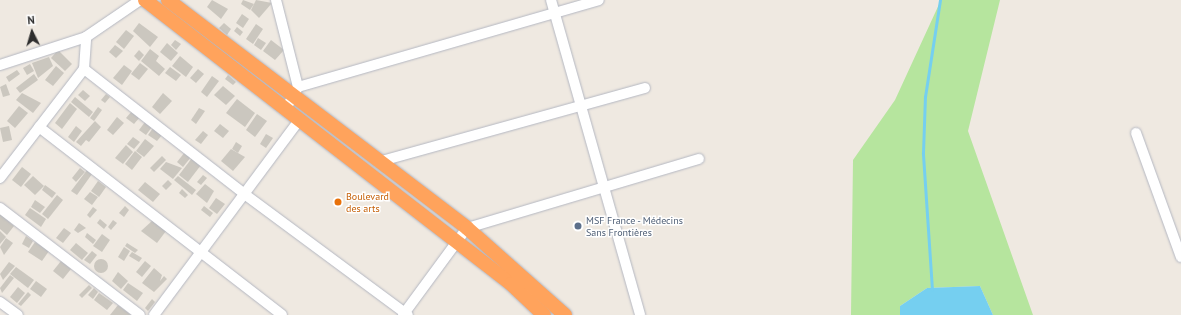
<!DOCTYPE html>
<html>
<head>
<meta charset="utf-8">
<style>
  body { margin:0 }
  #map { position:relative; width:1181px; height:315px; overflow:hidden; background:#efe9e1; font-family:"PT Sans",sans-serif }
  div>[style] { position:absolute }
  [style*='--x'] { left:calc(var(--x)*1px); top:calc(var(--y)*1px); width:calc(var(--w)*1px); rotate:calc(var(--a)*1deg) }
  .green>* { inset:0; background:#b6e59e }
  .water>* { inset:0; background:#75cff0 }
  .stream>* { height:2.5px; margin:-1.25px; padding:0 1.25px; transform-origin:1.25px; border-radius:1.25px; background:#75cff0 }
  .building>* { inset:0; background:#cbc7bf }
  .round { border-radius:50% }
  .roads { filter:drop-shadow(0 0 1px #b4b7c1) drop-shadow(0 0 1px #b4b7c1) }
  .minor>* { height:10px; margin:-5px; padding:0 5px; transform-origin:5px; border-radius:5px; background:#fff }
  .highway>* { height:14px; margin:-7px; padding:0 7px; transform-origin:7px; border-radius:7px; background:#ffa35c }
  .dots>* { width:11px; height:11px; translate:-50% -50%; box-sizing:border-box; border:2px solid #fff; border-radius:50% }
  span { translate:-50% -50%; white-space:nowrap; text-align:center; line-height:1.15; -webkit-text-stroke:3px #fff; paint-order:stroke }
  .food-label { font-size:10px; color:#c56008 }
  .left { translate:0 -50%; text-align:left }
  .service-label { font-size:10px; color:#4e5e75 }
  .north { position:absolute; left:12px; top:12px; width:40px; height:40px; -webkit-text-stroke:3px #fff; paint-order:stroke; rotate:355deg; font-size:11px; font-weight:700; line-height:16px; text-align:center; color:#2e2e2e }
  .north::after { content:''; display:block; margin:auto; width:14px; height:18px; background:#2e2e2e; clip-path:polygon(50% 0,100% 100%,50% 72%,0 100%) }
</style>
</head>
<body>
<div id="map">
  <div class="green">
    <div style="clip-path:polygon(941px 0,1000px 0,968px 131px,1033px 315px,993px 315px,980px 286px,927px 288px,900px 306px,900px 315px,851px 315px,853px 160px,895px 100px)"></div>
  </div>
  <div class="water">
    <div style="clip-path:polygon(980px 286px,993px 315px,900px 315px,900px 306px,927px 288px)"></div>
  </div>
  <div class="stream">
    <div style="--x:932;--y:290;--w:137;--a:-93.8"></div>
    <div style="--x:923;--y:153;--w:56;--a:-88"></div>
    <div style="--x:925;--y:97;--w:98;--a:-81.2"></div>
  </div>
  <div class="building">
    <div style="clip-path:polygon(212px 0,228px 9px,221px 19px,207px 7px)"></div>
    <div style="clip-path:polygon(243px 0,254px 4px,250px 10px,241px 4px)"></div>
    <div style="clip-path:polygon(256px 0,272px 3px,259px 18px,251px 10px)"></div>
    <div style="clip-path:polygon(242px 14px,249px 19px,243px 28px,236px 23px)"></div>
    <div style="clip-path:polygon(139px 23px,158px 37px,150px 47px,133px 31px)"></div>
    <div style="clip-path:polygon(224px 23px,231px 29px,227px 35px,219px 28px)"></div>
    <div style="clip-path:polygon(256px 24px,263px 29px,253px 44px,246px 39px)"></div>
    <div style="clip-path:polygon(237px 27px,243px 32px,240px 36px,234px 31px)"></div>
    <div style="clip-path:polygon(126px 30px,134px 36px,124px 49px,116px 42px)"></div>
    <div style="clip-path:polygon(258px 38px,266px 43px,261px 50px,254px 45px)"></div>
    <div style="clip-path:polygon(175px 40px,181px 44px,176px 50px,171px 45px)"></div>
    <div style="clip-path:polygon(271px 40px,284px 50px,275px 60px,263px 51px)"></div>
    <div style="clip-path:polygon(167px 43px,178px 53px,171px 61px,160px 52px)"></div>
    <div style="clip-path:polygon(115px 45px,123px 51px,116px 58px,109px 52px)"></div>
    <div style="clip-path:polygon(150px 49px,159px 56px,156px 61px,165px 69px,159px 76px,141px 61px)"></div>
    <div style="clip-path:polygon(58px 50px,72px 64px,65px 71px,51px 58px)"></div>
    <div style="clip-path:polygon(139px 50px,144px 55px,139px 61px,134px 56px)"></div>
    <div style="clip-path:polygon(180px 56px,193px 67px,186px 77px,172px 66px)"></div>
    <div style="clip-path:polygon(49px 57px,53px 66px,38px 78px,32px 63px)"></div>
    <div style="clip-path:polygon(140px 63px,148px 69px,139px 80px,131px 74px)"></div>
    <div style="clip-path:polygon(30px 64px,34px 71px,27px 75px,23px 68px)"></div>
    <div style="clip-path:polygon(124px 65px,132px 71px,122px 85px,113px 78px)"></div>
    <div style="clip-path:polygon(56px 66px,64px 73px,53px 86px,45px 80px)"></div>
    <div style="clip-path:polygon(170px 67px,181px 75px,176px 81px,165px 73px)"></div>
    <div style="clip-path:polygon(198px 69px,204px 74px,196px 83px,190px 78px)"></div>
    <div style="clip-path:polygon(17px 70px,20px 74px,9px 82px,6px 77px)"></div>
    <div style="clip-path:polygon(34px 74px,38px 80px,20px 93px,16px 88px)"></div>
    <div style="clip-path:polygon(228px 75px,236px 82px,233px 85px,225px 79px)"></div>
    <div style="clip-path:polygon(212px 76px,219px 81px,207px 97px,201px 92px)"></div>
    <div style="clip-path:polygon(6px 84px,10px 95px,3px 97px,0 87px)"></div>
    <div style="clip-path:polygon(223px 86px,235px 96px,226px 105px,214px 95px)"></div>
    <div style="clip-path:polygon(83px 90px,90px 96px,85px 101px,78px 95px)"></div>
    <div style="clip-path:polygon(22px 93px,41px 103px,33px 113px,16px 100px)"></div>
    <div style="clip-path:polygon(163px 93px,172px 101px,160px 114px,152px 107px)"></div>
    <div style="clip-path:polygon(106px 94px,110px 97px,105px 103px,101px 100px)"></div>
    <div style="clip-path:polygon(75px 97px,93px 112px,89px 117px,71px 102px)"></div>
    <div style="clip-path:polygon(237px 99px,255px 113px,245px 127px,226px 113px)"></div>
    <div style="clip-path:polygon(70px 103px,77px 109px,62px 129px,55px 123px)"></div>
    <div style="clip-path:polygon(19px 106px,28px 113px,15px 128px,7px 121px)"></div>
    <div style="clip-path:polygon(98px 107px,102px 110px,94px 121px,90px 118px)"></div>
    <div style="clip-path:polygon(199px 108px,205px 111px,196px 124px,191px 120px)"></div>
    <div style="clip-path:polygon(132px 111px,140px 117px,134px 124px,126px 118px)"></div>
    <div style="clip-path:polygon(257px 114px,267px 121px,255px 137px,246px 130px)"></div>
    <div style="clip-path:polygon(117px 117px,124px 123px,113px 135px,107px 130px)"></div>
    <div style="clip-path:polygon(95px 121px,101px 127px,89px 142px,86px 140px,81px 146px,76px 142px)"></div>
    <div style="clip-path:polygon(145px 122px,152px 127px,146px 135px,139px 130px)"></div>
    <div style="clip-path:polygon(220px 124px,229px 131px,223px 138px,214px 131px)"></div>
    <div style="clip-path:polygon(9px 126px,12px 140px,3px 142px,0 128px)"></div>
    <div style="clip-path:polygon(76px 126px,82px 131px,74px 142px,68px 137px)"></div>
    <div style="clip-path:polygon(153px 128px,162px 135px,157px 141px,148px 135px)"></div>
    <div style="clip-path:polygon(203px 131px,208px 135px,201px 144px,195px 140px)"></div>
    <div style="clip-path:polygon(266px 134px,273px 138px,266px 148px,260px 144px)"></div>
    <div style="clip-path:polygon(133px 137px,140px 142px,134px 149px,127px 144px)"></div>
    <div style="clip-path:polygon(145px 139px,154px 146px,144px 157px,136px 151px)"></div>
    <div style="clip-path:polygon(236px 142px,242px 146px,238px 153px,232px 149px)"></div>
    <div style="clip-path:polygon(126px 145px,133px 152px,123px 164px,115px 158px)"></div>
    <div style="clip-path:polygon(231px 149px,245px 157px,233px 171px,221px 161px)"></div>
    <div style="clip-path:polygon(135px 151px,142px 157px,132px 170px,125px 164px)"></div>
    <div style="clip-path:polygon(185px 152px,191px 157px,183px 167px,177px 162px)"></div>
    <div style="clip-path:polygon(162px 156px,166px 160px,154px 172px,150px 168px)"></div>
    <div style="clip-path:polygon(192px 158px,201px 165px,188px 182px,179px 175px)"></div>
    <div style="clip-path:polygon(166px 162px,182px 168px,173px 179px,160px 169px)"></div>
    <div style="clip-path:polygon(22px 167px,31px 174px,21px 187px,12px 180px)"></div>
    <div style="clip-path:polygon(80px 168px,85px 172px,76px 182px,72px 178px)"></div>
    <div style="clip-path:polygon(87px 170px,92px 174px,77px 195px,71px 191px)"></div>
    <div style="clip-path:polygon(203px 175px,207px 178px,201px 185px,197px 182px)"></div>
    <div style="clip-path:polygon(33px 176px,44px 186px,35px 195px,24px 185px)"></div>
    <div style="clip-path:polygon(178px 176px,196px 190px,192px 195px,174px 180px)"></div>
    <div style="clip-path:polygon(168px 180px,172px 184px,166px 190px,162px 186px)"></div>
    <div style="clip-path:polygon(98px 181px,106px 187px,99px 197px,91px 191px)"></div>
    <div style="clip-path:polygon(145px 182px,160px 194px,153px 202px,138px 190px)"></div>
    <div style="clip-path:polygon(205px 184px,214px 191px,207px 203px,196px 194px)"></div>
    <div style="clip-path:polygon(45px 185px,56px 193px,52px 198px,42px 190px)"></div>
    <div style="clip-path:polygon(182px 189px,188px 195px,185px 198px,179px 193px)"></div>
    <div style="clip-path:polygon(90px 192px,98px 197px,92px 205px,84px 199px)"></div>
    <div style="clip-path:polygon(57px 195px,63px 200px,48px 219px,42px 214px)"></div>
    <div style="clip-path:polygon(216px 198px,225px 204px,217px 214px,209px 208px)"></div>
    <div style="clip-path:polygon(35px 200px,45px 207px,40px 213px,31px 207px)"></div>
    <div style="clip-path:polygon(125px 206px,129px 210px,124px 217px,119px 213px)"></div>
    <div style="clip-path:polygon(204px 206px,213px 213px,210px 217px,201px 210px)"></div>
    <div style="clip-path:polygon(93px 207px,97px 210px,90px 218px,87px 215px)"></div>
    <div style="clip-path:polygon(30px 208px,46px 219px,41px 227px,25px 215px)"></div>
    <div style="clip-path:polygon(0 214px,14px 226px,7px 235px,0 229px)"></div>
    <div style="clip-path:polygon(100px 219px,107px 225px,104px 229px,97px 223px)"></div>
    <div style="clip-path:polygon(113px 220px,117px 223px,111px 230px,108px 227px)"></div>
    <div style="clip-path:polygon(153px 220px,166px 231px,157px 243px,141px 231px)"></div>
    <div style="clip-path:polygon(79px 223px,86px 228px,78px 233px,74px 230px)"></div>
    <div style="clip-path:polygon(64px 228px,71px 233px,63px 243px,56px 238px)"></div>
    <div style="clip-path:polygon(0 231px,6px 237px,0 244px)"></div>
    <div style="clip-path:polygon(87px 233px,96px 240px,93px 244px,85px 237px)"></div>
    <div style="clip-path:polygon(102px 234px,110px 240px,102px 252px,93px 246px)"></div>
    <div style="clip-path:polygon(26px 236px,33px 241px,29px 248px,22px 244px)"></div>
    <div style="clip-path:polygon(6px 238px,13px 243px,4px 255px,0 247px)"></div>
    <div style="clip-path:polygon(35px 242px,49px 251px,42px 261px,28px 252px)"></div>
    <div style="clip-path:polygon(76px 243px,88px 253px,82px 260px,70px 250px)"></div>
    <div style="clip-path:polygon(127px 243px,138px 250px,135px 253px,125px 246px)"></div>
    <div style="clip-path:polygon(124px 247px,130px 251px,124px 261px,118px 257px)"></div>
    <div style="clip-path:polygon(92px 251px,97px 255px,90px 264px,84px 260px)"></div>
    <div style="clip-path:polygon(132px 252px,142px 258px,139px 262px,129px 256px)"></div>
    <div class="round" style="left:94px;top:259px;width:14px;height:14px"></div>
    <div style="clip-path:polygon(61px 261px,71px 269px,63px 279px,53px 271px)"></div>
    <div style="clip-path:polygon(145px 261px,151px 266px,142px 277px,136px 272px)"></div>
    <div style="clip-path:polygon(9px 262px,15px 266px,3px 280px,0 274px)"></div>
    <div style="clip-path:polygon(16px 267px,34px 280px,28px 288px,10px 274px)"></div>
    <div style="clip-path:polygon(154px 268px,162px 275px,160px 281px,164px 276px,167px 279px,154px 292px,142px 283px)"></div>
    <div style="clip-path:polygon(118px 272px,128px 281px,121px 289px,112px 281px)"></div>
    <div style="clip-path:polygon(10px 275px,14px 278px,2px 293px,0 288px)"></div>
    <div style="clip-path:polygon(36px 281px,47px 289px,41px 297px,30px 289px)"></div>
    <div style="clip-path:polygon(128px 283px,143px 293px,137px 301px,123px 290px)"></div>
    <div style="clip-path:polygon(89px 285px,92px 288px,82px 298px,79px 295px)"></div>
    <div style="clip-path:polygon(18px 287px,25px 293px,17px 303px,10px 297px)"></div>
    <div style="clip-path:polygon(94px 288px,98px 292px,93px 299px,88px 295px)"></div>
    <div style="clip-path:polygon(28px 292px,31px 295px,21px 306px,18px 304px)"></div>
    <div style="clip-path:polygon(99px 293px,113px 303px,107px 310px,94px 300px)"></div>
    <div style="clip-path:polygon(152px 299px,155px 302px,148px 311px,145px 308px)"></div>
    <div style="clip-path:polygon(118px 305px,131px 315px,110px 315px)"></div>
  </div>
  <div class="roads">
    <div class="minor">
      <div style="--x:276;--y:0;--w:90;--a:75.8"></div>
      <div style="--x:298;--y:87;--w:25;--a:119"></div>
      <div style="--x:551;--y:0;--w:327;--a:74.2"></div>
      <div style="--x:0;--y:65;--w:90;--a:-18"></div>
      <div style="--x:86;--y:37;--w:65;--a:-34.4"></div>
      <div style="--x:84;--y:69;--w:202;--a:37.9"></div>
      <div style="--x:243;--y:193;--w:205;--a:36.5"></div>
      <div style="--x:298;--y:87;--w:313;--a:-16.1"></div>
      <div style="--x:39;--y:127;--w:307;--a:37.7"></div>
      <div style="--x:1136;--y:133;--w:132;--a:70.1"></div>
      <div style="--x:378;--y:162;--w:277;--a:-15.5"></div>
      <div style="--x:0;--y:178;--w:138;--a:-52.4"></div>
      <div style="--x:84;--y:69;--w:32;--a:-86"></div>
      <div style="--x:0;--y:208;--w:176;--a:37.4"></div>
      <div style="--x:0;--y:302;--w:22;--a:36"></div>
      <div style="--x:154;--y:315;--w:244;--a:-53.3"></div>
      <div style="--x:403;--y:315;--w:108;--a:-53.7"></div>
      <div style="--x:467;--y:228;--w:242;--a:-16.6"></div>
    </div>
    <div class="highway">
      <div style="--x:145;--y:0;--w:463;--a:37.8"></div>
      <div style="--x:511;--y:284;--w:45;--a:43.2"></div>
      <div style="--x:168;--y:0;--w:376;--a:37.3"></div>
      <div style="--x:467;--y:228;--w:131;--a:41.6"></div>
    </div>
  </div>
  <div class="dots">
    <div style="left:338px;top:202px;background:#e8710a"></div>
    <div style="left:578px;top:226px;background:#5c6f8a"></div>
  </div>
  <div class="food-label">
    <span class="left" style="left:346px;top:202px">Boulevard<br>des arts</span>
  </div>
  <div class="service-label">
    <span class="left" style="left:586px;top:226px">MSF France - Médecins<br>Sans Frontières</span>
  </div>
  <div class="north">N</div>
</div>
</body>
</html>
